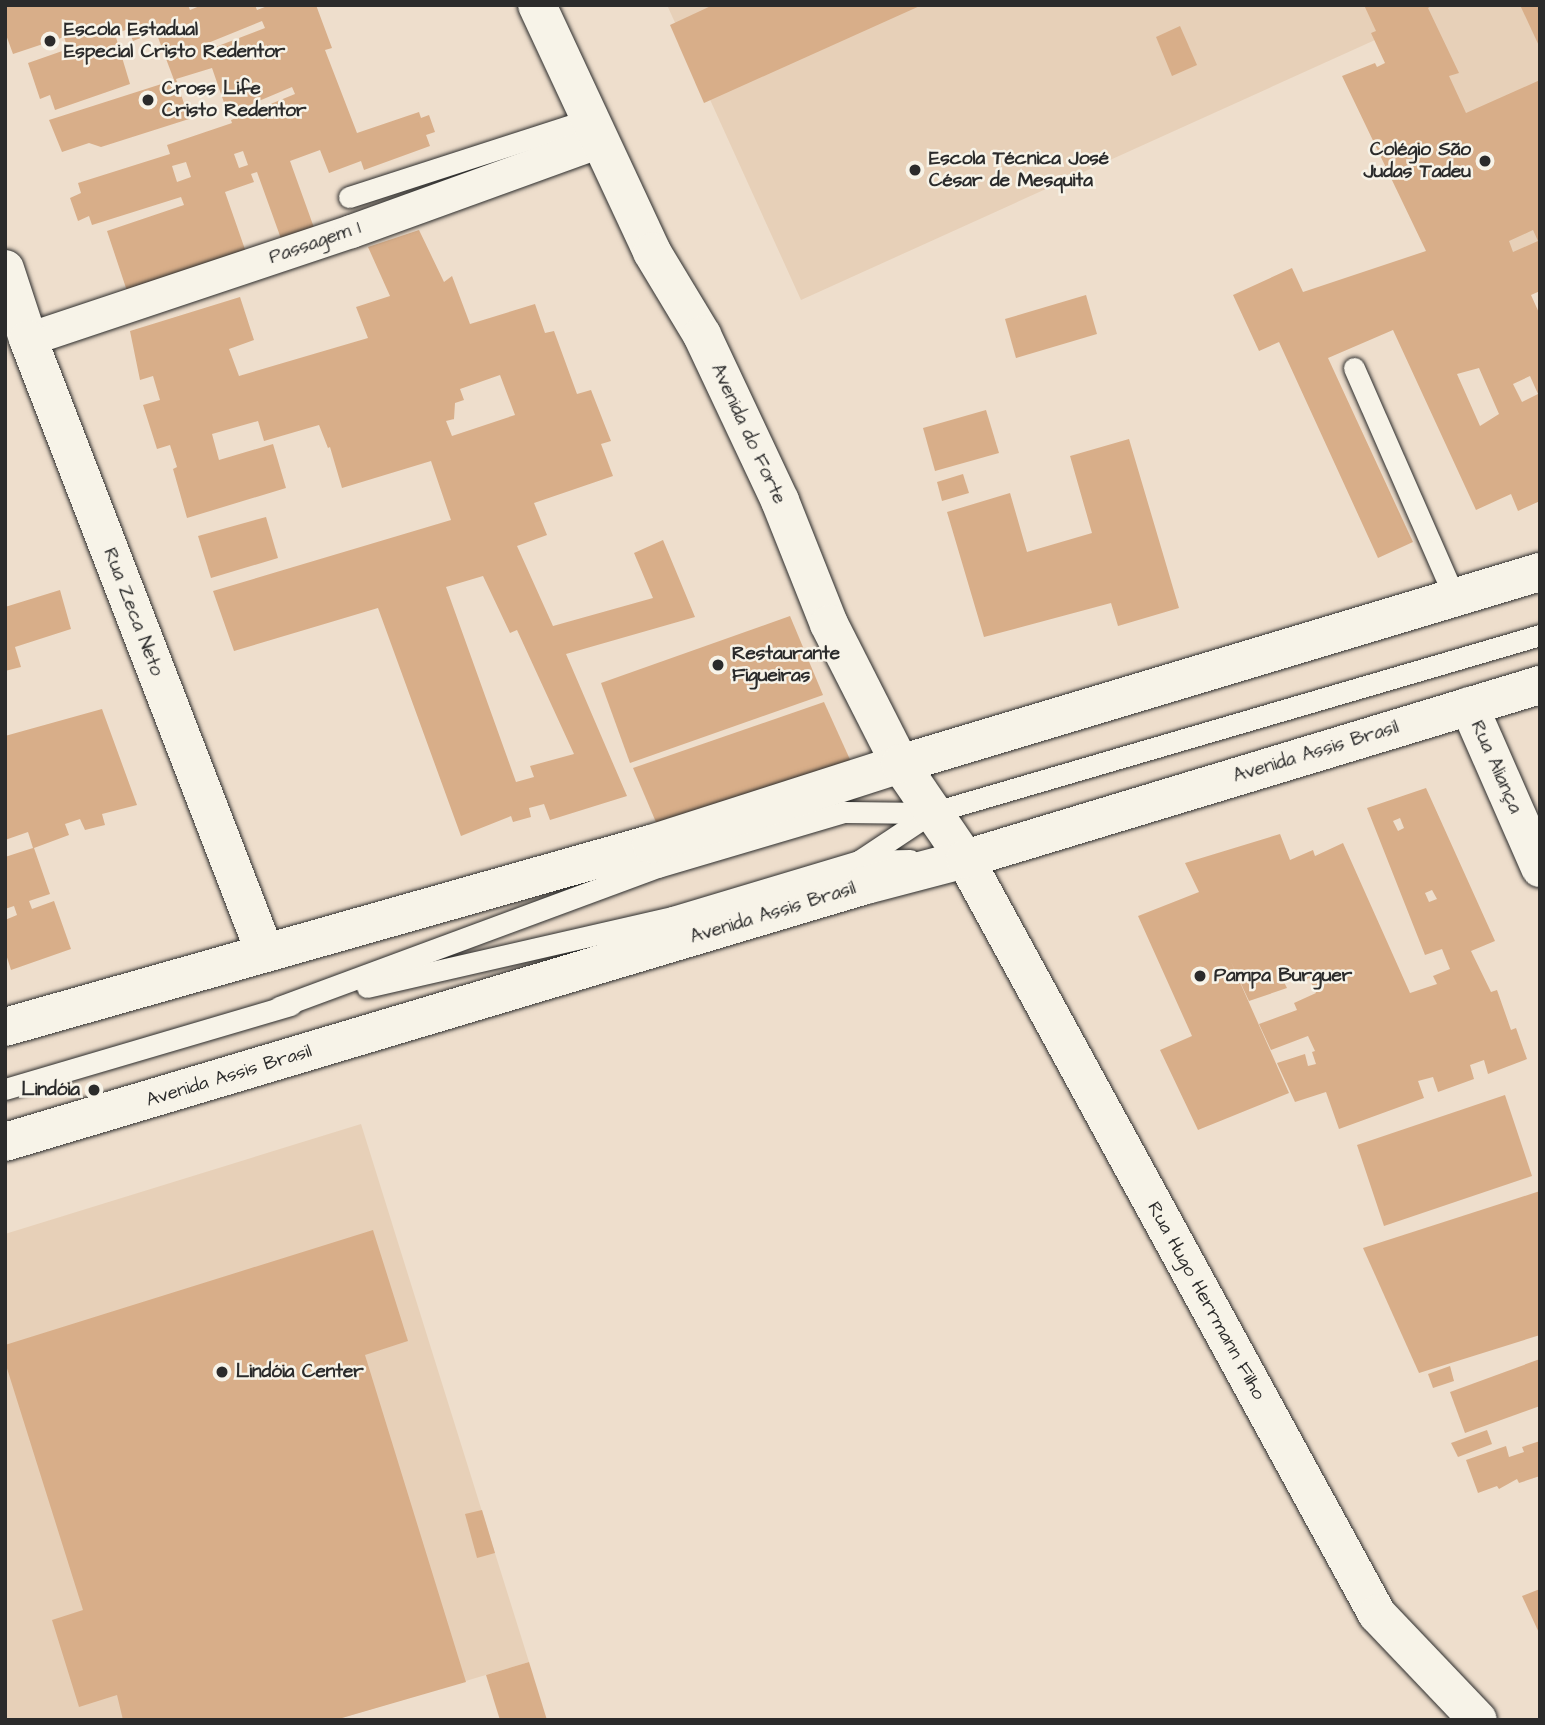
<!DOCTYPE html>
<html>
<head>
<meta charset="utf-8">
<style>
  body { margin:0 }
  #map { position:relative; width:1545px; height:1725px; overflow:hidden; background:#eedecc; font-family:"Architects Daughter",sans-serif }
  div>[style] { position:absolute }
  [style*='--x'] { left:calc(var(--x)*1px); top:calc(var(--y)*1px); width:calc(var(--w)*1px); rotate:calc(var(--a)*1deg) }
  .built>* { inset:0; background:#e7d0b8 }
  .building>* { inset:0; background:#d8ae89 }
  .roads { filter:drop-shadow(0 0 2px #2b2b2b) drop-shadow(0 0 2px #2b2b2b) }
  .service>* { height:21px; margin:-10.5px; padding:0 10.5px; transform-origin:10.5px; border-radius:10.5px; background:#f7f3e8 }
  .pedestrian>* { height:33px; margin:-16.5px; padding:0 16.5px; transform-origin:16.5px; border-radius:16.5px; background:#f7f3e8 }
  .minor>* { height:38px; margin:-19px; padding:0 19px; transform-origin:19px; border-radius:19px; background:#f7f3e8 }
  .secondary>* { height:38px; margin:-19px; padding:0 19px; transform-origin:19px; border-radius:19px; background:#f7f3e8 }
  .dots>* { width:19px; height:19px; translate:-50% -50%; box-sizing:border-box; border:4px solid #f7f3e8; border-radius:50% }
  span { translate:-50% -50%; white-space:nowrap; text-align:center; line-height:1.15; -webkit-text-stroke:5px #f7f3e8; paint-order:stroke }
  .poi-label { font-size:19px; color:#2b2b2b; font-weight:700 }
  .left { translate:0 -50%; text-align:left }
  .right { translate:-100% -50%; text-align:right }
  .street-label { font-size:19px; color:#2b2b2b }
  .frame { position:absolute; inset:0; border:7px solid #2b2b2b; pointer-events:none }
</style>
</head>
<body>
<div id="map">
  <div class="built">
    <div style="clip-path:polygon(667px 5px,1540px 5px,1540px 282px,1494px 303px,1375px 40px,801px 300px)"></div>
    <div style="clip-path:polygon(361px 1124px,529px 1662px,335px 1720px,5px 1720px,5px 1234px)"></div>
  </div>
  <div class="building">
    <div style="clip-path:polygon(evenodd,5px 5px,188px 5px,190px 10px,202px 5px,255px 5px,257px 10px,270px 5px,316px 5px,332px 48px,325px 50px,357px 133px,419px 112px,421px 118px,429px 115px,435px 132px,426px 135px,430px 146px,364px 170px,361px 161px,329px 173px,320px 150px,290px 161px,317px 236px,284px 247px,257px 172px,251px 174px,254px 182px,225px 192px,248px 258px,129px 297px,107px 231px,184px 205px,181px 197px,92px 225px,89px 216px,78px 221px,70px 198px,81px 193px,78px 183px,170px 154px,167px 145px,232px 123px,231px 120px,295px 94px,292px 87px,228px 114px,212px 68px,176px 79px,189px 119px,101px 147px,89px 143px,62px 152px,49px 120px,174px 80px,156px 32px,133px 41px,128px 29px,115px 34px,130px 84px,55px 110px,50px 95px,40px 99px,28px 63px,68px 49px,64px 37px,13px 54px,5px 32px,5px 5px,262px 21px,265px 28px,205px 51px,203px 45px,262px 21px,5px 5px,243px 151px,248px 165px,239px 168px,234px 154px,243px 151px,5px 5px,186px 162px,191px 177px,177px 182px,172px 166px,186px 162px)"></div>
    <div style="clip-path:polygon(713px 5px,922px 5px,704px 103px,670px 25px)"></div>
    <div style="clip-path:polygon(evenodd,1364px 5px,1433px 5px,1428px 8px,1459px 73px,1449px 76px,1466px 113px,1540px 80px,1540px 291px,1531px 295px,1540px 315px,1540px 501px,1518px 511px,1511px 494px,1476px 510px,1393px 330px,1328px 358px,1413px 542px,1378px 558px,1279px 342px,1259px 351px,1233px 295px,1292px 268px,1303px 292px,1426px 251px,1342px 76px,1375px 63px,1377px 67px,1385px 63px,1371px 33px,1376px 31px,1364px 5px,1533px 230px,1538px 241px,1513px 252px,1509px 241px,1533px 230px,1364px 5px,1479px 368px,1499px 414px,1480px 426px,1457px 374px,1479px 368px,1364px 5px,1530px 376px,1538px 394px,1522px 402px,1513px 384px,1530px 376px)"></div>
    <div style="clip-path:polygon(1520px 5px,1540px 5px,1540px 48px)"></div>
    <div style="clip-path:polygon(1180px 26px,1197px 65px,1172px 76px,1156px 37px)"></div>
    <div style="clip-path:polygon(evenodd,419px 230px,444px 282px,452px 276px,470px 324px,535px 304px,545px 333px,554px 331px,577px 394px,591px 390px,611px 441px,601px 444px,613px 476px,534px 503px,547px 535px,517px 546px,553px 626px,653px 598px,634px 553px,663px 540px,695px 617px,566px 654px,627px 796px,550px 820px,544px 804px,529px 808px,531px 817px,513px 822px,511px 816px,461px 836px,378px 608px,234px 651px,213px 591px,451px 520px,431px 461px,342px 488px,330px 447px,328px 448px,319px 425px,264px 441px,258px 421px,212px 434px,219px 460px,273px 444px,286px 488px,187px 518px,173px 469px,177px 467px,170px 445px,157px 449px,143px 405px,160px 400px,153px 376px,140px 380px,130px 331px,240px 297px,254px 340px,229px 349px,239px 376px,368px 338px,356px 307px,390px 296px,368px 247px,419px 230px,500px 375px,515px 415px,452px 436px,446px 421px,454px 419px,455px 403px,464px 400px,460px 389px,500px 375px,419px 230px,483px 576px,510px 633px,517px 630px,574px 754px,530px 766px,534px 777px,516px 782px,446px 587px,483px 576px)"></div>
    <div style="clip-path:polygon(1086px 295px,1097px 334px,1016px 358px,1005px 319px)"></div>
    <div style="clip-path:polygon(986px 410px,999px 453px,935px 471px,923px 428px)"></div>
    <div style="clip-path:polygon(1129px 439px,1179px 608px,1118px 626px,1111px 603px,984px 637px,947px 512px,1010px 493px,1027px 552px,1092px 533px,1070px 456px)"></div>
    <div style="clip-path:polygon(963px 474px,969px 493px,942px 501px,937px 482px)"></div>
    <div style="clip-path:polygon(266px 517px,278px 558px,211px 578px,198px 536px)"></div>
    <div style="clip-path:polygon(60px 590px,71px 629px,15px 647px,21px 667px,5px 671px,5px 607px)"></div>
    <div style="clip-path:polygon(790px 616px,823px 695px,630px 763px,601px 683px)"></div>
    <div style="clip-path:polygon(824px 702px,852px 764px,658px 827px,633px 768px)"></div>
    <div style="clip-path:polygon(102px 709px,137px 805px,102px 814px,105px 825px,85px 830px,80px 819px,65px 824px,69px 835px,34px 848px,50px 894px,29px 901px,32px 909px,54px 901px,71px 949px,11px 970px,5px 951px,5px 920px,17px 915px,14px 906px,5px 909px,5px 857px,33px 848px,28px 832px,5px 840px,5px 736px)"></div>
    <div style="clip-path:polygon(evenodd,1426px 788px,1495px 941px,1471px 951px,1491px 992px,1497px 990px,1511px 1030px,1516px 1028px,1527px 1059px,1488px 1074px,1484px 1060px,1470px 1065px,1474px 1079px,1438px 1092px,1433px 1077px,1418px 1081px,1424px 1098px,1339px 1129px,1326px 1092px,1295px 1102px,1277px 1063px,1305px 1054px,1308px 1066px,1316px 1064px,1312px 1052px,1315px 1051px,1308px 1036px,1271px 1050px,1259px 1024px,1297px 1010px,1294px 1003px,1316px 993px,1309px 978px,1295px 984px,1291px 975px,1282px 978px,1287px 988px,1249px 1001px,1231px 962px,1289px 1093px,1198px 1130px,1160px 1050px,1192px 1036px,1138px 916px,1199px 892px,1185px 863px,1280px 834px,1290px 860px,1313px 850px,1315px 856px,1343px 843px,1410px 993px,1437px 984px,1433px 976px,1450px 969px,1442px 949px,1425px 955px,1367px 808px,1426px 788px,1400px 818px,1404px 828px,1398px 831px,1393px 821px,1400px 818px,1426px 788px,1432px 890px,1437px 899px,1429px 902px,1425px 893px,1432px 890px)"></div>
    <div style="clip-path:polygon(1505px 1095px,1532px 1176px,1384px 1226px,1357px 1145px)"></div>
    <div style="clip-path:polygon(1540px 1191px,1540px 1335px,1419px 1373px,1363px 1248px)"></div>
    <div style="clip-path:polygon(373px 1230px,408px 1341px,365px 1355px,466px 1682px,335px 1720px,123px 1720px,117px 1695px,79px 1707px,52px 1620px,83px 1610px,5px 1362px,5px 1345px)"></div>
    <div style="clip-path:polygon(1540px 1359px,1540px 1406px,1465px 1433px,1450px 1392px)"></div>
    <div style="clip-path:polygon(1450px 1366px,1454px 1381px,1433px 1388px,1428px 1374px)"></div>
    <div style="clip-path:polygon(1487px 1430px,1492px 1444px,1458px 1457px,1451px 1443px)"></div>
    <div style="clip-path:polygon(1540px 1441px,1540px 1476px,1519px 1483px,1517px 1479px,1499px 1489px,1497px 1486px,1478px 1493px,1466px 1460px,1506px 1446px,1509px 1457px,1524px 1452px,1522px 1447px)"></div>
    <div style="clip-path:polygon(482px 1510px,495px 1553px,477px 1558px,465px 1514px)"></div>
    <div style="clip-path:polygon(1540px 1589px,1540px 1635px,1522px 1596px)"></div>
    <div style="clip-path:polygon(529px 1662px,547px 1720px,500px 1720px,486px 1675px)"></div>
  </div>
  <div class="roads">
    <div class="service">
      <div style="--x:349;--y:197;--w:253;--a:-17.9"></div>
      <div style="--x:1354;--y:368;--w:251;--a:66.3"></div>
      <div style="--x:859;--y:861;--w:87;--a:-33.7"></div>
      <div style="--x:367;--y:987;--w:313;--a:-12.9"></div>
      <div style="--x:672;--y:917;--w:195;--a:-16.7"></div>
      <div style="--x:859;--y:861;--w:51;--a:-1.1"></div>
      <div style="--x:279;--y:1007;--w:404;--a:-20.3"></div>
      <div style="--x:658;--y:867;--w:194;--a:-16.5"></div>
      <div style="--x:844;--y:812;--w:87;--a:0.7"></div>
      <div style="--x:931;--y:813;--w:634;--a:-16.29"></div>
      <div style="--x:5;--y:1089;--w:298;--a:-16.4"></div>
    </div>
    <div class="pedestrian">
      <div style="--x:28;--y:339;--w:341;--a:-18.5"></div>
      <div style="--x:351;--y:231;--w:265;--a:-19.9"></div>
    </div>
    <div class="minor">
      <div style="--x:5;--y:269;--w:74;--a:71.8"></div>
      <div style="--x:28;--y:339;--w:658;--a:68.89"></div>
      <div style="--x:965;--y:859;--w:860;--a:61.38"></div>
      <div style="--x:1377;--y:1614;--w:146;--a:46.4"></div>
    </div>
    <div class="secondary">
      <div style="--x:537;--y:5;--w:272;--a:65"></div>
      <div style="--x:652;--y:252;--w:97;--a:58.9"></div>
      <div style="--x:702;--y:335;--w:183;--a:64.8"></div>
      <div style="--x:780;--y:501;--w:132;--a:68.3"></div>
      <div style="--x:829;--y:624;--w:157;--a:63.1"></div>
      <div style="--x:900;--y:764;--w:115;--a:55.6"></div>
      <div style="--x:1469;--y:706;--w:177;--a:66.3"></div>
      <div style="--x:5;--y:1027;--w:671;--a:-15.82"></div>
      <div style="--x:651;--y:844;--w:262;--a:-17.8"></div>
      <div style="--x:900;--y:764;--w:668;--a:-16.7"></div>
      <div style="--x:5;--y:1142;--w:899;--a:-16.62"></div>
      <div style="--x:866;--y:885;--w:102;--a:-14.7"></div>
      <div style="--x:965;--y:859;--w:601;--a:-16.84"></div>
    </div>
  </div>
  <div class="dots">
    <div style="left:50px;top:41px;background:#2b2b2b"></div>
    <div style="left:148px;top:100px;background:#2b2b2b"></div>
    <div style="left:1485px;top:161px;background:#2b2b2b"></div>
    <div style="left:915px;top:170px;background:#2b2b2b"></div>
    <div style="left:718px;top:665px;background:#2b2b2b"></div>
    <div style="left:1200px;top:976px;background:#2b2b2b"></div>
    <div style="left:94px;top:1090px;background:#2b2b2b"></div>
    <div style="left:222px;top:1372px;background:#2b2b2b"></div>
  </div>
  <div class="poi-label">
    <span class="left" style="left:64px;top:41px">Escola Estadual<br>Especial Cristo Redentor</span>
    <span class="left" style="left:162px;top:100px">Cross Life<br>Cristo Redentor</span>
    <span class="right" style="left:1471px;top:161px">Colégio São<br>Judas Tadeu</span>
    <span class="left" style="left:929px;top:170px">Escola Técnica José<br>César de Mesquita</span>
    <span class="left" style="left:732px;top:665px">Restaurante<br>Figueiras</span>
    <span class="left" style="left:1214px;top:976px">Pampa Burguer</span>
    <span class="right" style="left:80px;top:1090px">Lindóia</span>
    <span class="left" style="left:236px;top:1372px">Lindóia Center</span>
  </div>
  <div class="street-label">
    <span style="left:315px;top:243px;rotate:-19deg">Passagem 1</span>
    <span style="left:748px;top:434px;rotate:65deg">Avenida do Forte</span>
    <span style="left:133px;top:612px;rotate:69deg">Rua Zeca Neto</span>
    <span style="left:1316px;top:752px;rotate:-17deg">Avenida Assis Brasil</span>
    <span style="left:1496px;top:767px;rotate:66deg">Rua Aliança</span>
    <span style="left:773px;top:913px;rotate:-17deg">Avenida Assis Brasil</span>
    <span style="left:229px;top:1076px;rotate:-17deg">Avenida Assis Brasil</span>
    <span style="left:1206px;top:1301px;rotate:61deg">Rua Hugo Herrmann Filho</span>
  </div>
  <div class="frame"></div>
</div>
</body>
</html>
